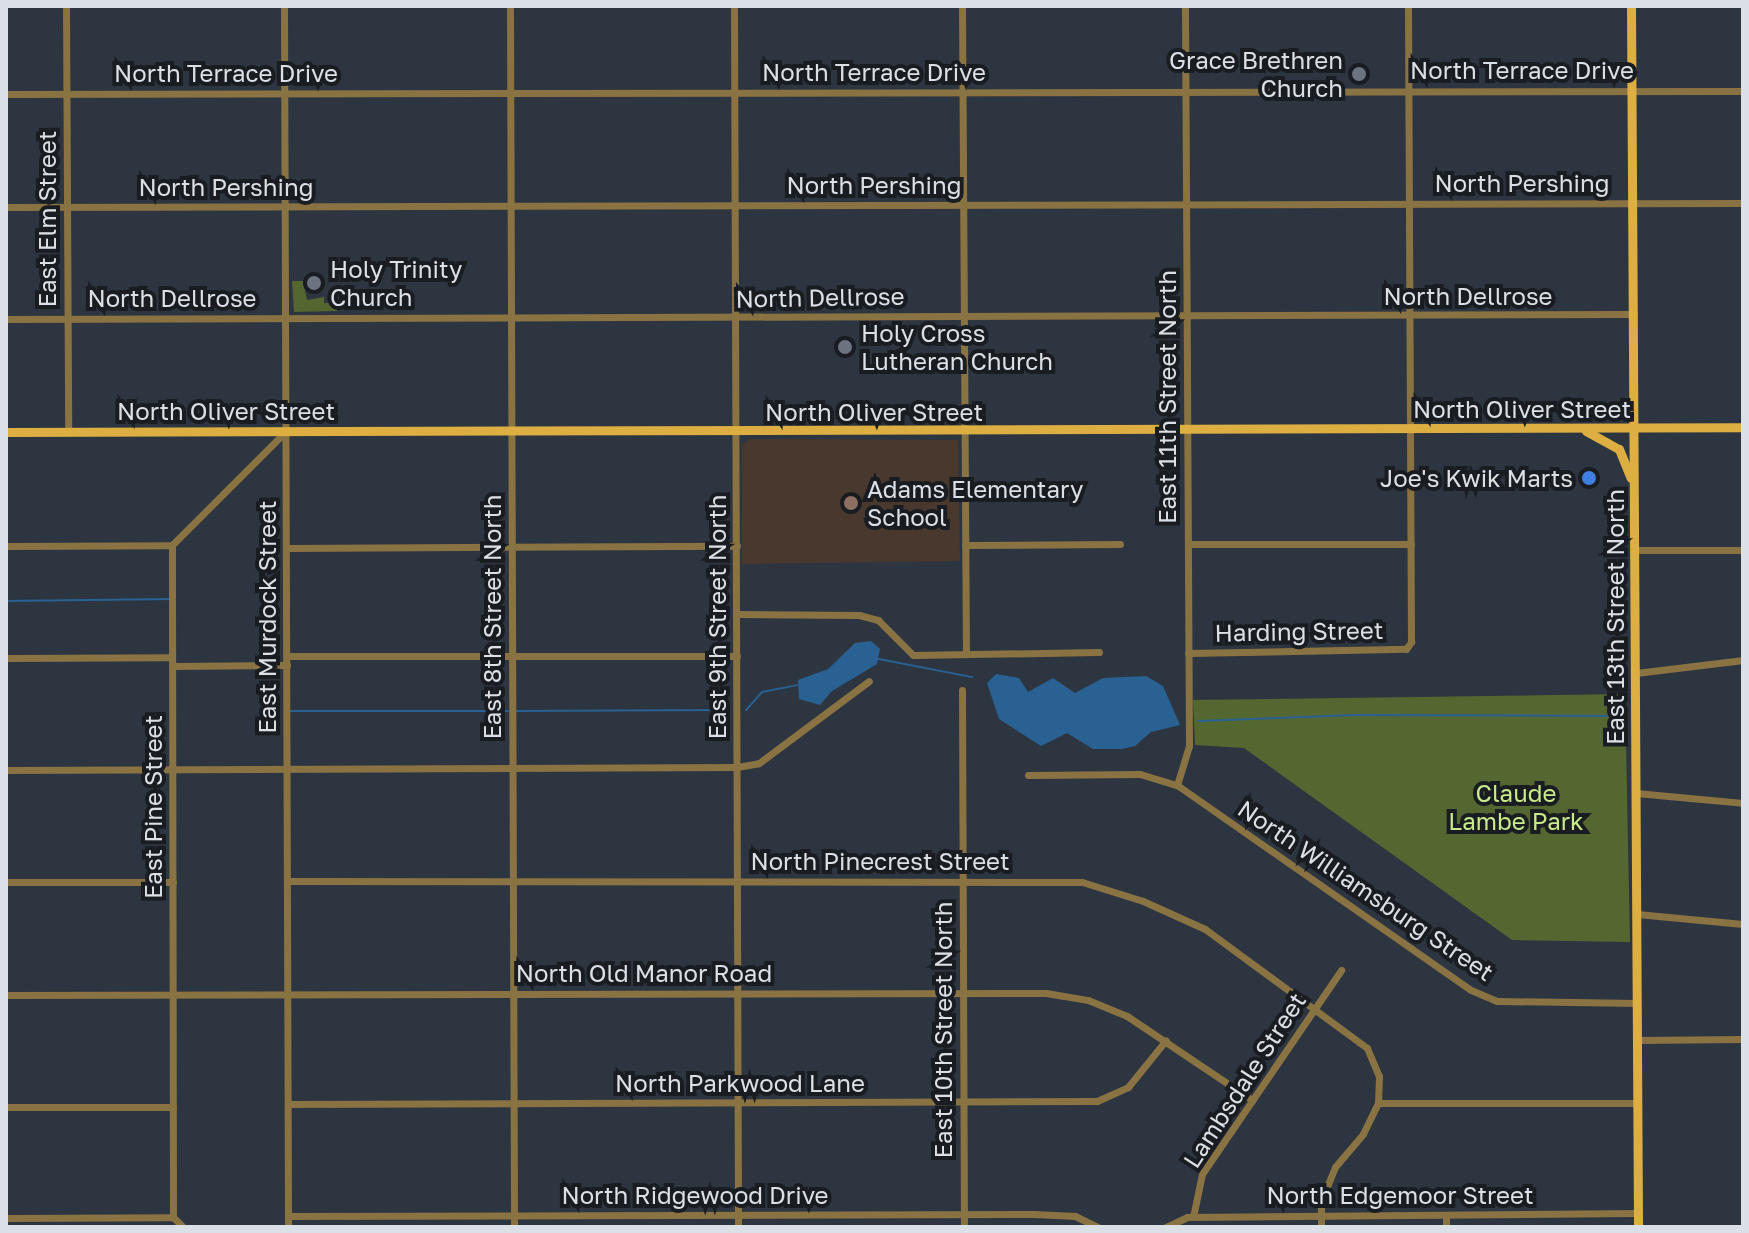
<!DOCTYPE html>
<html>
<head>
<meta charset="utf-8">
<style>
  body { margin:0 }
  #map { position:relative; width:1749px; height:1233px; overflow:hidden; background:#2d3540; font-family:"Golos Text",sans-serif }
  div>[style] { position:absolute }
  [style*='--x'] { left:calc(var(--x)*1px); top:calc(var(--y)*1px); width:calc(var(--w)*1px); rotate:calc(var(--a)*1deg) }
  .education>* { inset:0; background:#49382e }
  .green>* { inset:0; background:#556730 }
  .water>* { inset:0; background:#296192 }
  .stream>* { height:2px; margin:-1px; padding:0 1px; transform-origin:1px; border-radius:1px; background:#296192 }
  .minor>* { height:7px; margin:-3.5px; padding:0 3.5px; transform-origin:3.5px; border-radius:3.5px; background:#897343 }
  .major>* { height:9px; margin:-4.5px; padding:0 4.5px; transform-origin:4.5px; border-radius:4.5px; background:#ddaf42 }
  .dots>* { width:22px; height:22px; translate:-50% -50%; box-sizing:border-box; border:4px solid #191c21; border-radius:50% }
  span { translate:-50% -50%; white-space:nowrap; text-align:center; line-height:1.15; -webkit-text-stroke:8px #191c21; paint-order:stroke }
  .poi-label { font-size:24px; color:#dbe0e7 }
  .right { translate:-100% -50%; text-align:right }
  .left { translate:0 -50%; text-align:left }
  .street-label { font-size:24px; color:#dbe0e7 }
  .park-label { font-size:24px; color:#c8ea89 }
  .frame { position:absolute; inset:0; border:8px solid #dbe0e7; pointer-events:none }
</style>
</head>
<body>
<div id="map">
  <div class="education">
    <div style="clip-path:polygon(750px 439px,958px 440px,960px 561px,742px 564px,742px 445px)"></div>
  </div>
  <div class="green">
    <div style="clip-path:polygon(292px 281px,303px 281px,307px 300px,324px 297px,324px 303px,338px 303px,337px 311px,294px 312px)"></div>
    <div style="clip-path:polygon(1625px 694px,1630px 942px,1512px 940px,1244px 748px,1195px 745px,1193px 700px)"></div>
  </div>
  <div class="water">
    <div style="clip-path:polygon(871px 641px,880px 649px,877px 664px,832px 691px,820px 705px,799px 699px,798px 680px,828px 669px,855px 643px)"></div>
    <div style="clip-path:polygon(996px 674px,1019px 678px,1028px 692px,1053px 678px,1075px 693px,1103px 678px,1146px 676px,1163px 686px,1180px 725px,1151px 732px,1135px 746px,1122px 749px,1093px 749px,1067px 733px,1041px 746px,999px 719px,987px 683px)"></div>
  </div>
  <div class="stream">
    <div style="--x:6;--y:601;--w:165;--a:-0.7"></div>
    <div style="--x:879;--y:659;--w:95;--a:11"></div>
    <div style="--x:746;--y:710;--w:24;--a:-48"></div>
    <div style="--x:762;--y:692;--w:36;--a:-11"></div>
    <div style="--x:290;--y:711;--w:218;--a:0"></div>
    <div style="--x:514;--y:711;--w:211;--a:-0.3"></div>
    <div style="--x:1198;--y:721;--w:158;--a:-2.2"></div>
    <div style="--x:1356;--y:715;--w:251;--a:0.2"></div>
  </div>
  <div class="minor">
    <div style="--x:66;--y:6;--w:426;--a:89.7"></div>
    <div style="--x:284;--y:6;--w:1221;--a:89.81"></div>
    <div style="--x:510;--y:6;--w:1221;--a:89.81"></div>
    <div style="--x:734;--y:6;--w:1221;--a:89.81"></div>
    <div style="--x:962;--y:6;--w:647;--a:89.65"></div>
    <div style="--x:6;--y:94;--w:1737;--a:-0.1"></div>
    <div style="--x:6;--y:207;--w:1737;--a:-0.13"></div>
    <div style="--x:6;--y:319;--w:1628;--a:-0.18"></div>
    <div style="--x:1188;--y:544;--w:223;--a:0"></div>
    <div style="--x:965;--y:545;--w:155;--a:-0.4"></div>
    <div style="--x:6;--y:546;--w:166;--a:-0.3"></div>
    <div style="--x:287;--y:548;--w:450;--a:-0.3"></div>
    <div style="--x:1635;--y:550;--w:108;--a:0"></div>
    <div style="--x:737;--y:614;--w:122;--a:0.5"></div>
    <div style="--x:859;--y:615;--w:20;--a:15"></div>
    <div style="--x:878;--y:620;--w:49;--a:45"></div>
    <div style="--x:913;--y:655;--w:186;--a:-0.9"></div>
    <div style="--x:1188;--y:653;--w:218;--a:-1.1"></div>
    <div style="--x:1406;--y:649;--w:9;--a:-54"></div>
    <div style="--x:1411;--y:642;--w:636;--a:-90.27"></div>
    <div style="--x:287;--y:656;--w:450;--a:0"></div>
    <div style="--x:6;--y:658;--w:166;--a:-0.3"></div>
    <div style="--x:172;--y:666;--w:115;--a:-0.5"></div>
    <div style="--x:1636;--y:673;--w:108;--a:-6.9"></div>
    <div style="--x:962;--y:690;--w:537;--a:89.79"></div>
    <div style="--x:6;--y:770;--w:731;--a:-0.24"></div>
    <div style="--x:737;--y:767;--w:22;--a:-10"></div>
    <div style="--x:759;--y:763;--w:137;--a:-36.7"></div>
    <div style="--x:1028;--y:775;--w:112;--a:-0.5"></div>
    <div style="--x:1140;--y:774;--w:39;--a:17"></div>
    <div style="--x:1177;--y:785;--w:358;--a:34.9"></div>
    <div style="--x:1471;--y:990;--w:28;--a:23"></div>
    <div style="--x:1497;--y:1001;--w:140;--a:0.8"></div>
    <div style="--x:1177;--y:785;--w:41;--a:-72.9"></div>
    <div style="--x:1189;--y:746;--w:740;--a:-90.31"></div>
    <div style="--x:1636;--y:793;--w:107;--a:5.3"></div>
    <div style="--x:287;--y:881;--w:795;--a:0.07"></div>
    <div style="--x:1082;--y:882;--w:64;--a:17.3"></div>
    <div style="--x:1143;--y:901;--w:68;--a:24.3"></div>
    <div style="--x:1205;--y:929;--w:201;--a:36.3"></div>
    <div style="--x:1367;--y:1048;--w:30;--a:67"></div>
    <div style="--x:1379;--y:1076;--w:27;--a:92"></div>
    <div style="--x:1378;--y:1103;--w:34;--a:116"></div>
    <div style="--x:1363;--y:1134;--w:43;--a:130.3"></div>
    <div style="--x:1335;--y:1167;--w:38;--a:112"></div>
    <div style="--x:1321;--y:1202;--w:25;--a:90"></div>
    <div style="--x:6;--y:882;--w:167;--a:0"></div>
    <div style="--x:1637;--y:914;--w:106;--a:5.4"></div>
    <div style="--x:6;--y:995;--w:1040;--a:-0.11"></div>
    <div style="--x:1046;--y:993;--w:43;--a:9.5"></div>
    <div style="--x:1088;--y:1000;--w:42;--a:22.3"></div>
    <div style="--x:1127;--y:1016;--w:151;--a:33.9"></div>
    <div style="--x:1637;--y:1040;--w:106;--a:-0.5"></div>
    <div style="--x:1378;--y:1103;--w:259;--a:0"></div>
    <div style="--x:288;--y:1104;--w:809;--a:-0.21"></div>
    <div style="--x:1097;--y:1101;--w:34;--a:-24"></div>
    <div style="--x:1128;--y:1087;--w:60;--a:-51"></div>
    <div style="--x:6;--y:1107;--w:167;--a:0"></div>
    <div style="--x:1446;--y:1215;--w:12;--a:90"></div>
    <div style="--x:288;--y:1216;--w:746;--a:-0.15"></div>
    <div style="--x:1034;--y:1214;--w:41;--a:2.8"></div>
    <div style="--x:1075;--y:1216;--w:25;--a:26"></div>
    <div style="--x:1193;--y:1217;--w:44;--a:-78.2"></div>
    <div style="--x:1202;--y:1174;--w:247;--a:-55.7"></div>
    <div style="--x:6;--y:1218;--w:167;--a:-0.3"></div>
    <div style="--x:183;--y:1227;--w:14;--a:-135"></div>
    <div style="--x:173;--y:1217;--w:672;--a:-90.09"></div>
    <div style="--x:172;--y:545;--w:163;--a:-45"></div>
    <div style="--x:1166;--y:1227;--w:23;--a:-25"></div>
    <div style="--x:1187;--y:1217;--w:451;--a:-0.5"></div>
  </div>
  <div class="major">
    <div style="--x:1631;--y:6;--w:1221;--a:89.67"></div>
    <div style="--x:1586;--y:431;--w:38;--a:29"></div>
    <div style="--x:1619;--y:449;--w:31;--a:68"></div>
    <div style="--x:6;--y:432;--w:1737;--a:-0.16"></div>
  </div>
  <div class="dots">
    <div style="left:1359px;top:74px;background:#6b7280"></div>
    <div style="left:314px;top:283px;background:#6b7280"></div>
    <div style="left:845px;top:347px;background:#6b7280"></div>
    <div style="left:1589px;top:478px;background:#3f7fe0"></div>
    <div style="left:851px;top:503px;background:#8d6e63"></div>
  </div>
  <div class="poi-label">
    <span class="right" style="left:1343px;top:74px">Grace Brethren<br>Church</span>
    <span class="left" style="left:330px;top:283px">Holy Trinity<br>Church</span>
    <span class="left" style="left:861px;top:347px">Holy Cross<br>Lutheran Church</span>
    <span class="right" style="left:1573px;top:478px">Joe's Kwik Marts</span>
    <span class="left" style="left:867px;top:503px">Adams Elementary<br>School</span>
  </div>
  <div class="street-label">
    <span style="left:1522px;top:70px">North Terrace Drive</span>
    <span style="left:874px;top:72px">North Terrace Drive</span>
    <span style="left:226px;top:73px">North Terrace Drive</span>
    <span style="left:1522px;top:183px">North Pershing</span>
    <span style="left:874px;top:185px">North Pershing</span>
    <span style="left:226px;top:187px">North Pershing</span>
    <span style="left:47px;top:219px;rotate:-90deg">East Elm Street</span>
    <span style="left:1468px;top:296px">North Dellrose</span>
    <span style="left:820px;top:297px;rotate:-1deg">North Dellrose</span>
    <span style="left:172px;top:298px">North Dellrose</span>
    <span style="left:1167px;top:397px;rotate:-90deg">East 11th Street North</span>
    <span style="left:1522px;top:409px">North Oliver Street</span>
    <span style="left:226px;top:411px">North Oliver Street</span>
    <span style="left:874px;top:412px">North Oliver Street</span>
    <span style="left:267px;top:617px;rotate:-90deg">East Murdock Street</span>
    <span style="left:492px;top:617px;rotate:-90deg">East 8th Street North</span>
    <span style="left:717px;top:617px;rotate:-90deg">East 9th Street North</span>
    <span style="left:1615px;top:617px;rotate:-90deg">East 13th Street North</span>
    <span style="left:1299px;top:631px;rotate:-1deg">Harding Street</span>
    <span style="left:153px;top:807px;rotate:-90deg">East Pine Street</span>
    <span style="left:880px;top:861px">North Pinecrest Street</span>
    <span style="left:1366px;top:890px;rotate:34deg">North Williamsburg Street</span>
    <span style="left:644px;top:973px">North Old Manor Road</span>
    <span style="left:943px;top:1030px;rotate:-90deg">East 10th Street North</span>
    <span style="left:1244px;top:1080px;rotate:-57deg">Lambsdale Street</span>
    <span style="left:740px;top:1083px">North Parkwood Lane</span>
    <span style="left:695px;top:1195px">North Ridgewood Drive</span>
    <span style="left:1400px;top:1195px">North Edgemoor Street</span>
  </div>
  <div class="park-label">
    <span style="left:1516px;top:807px">Claude<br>Lambe Park</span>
  </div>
  <div class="frame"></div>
</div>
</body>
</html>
